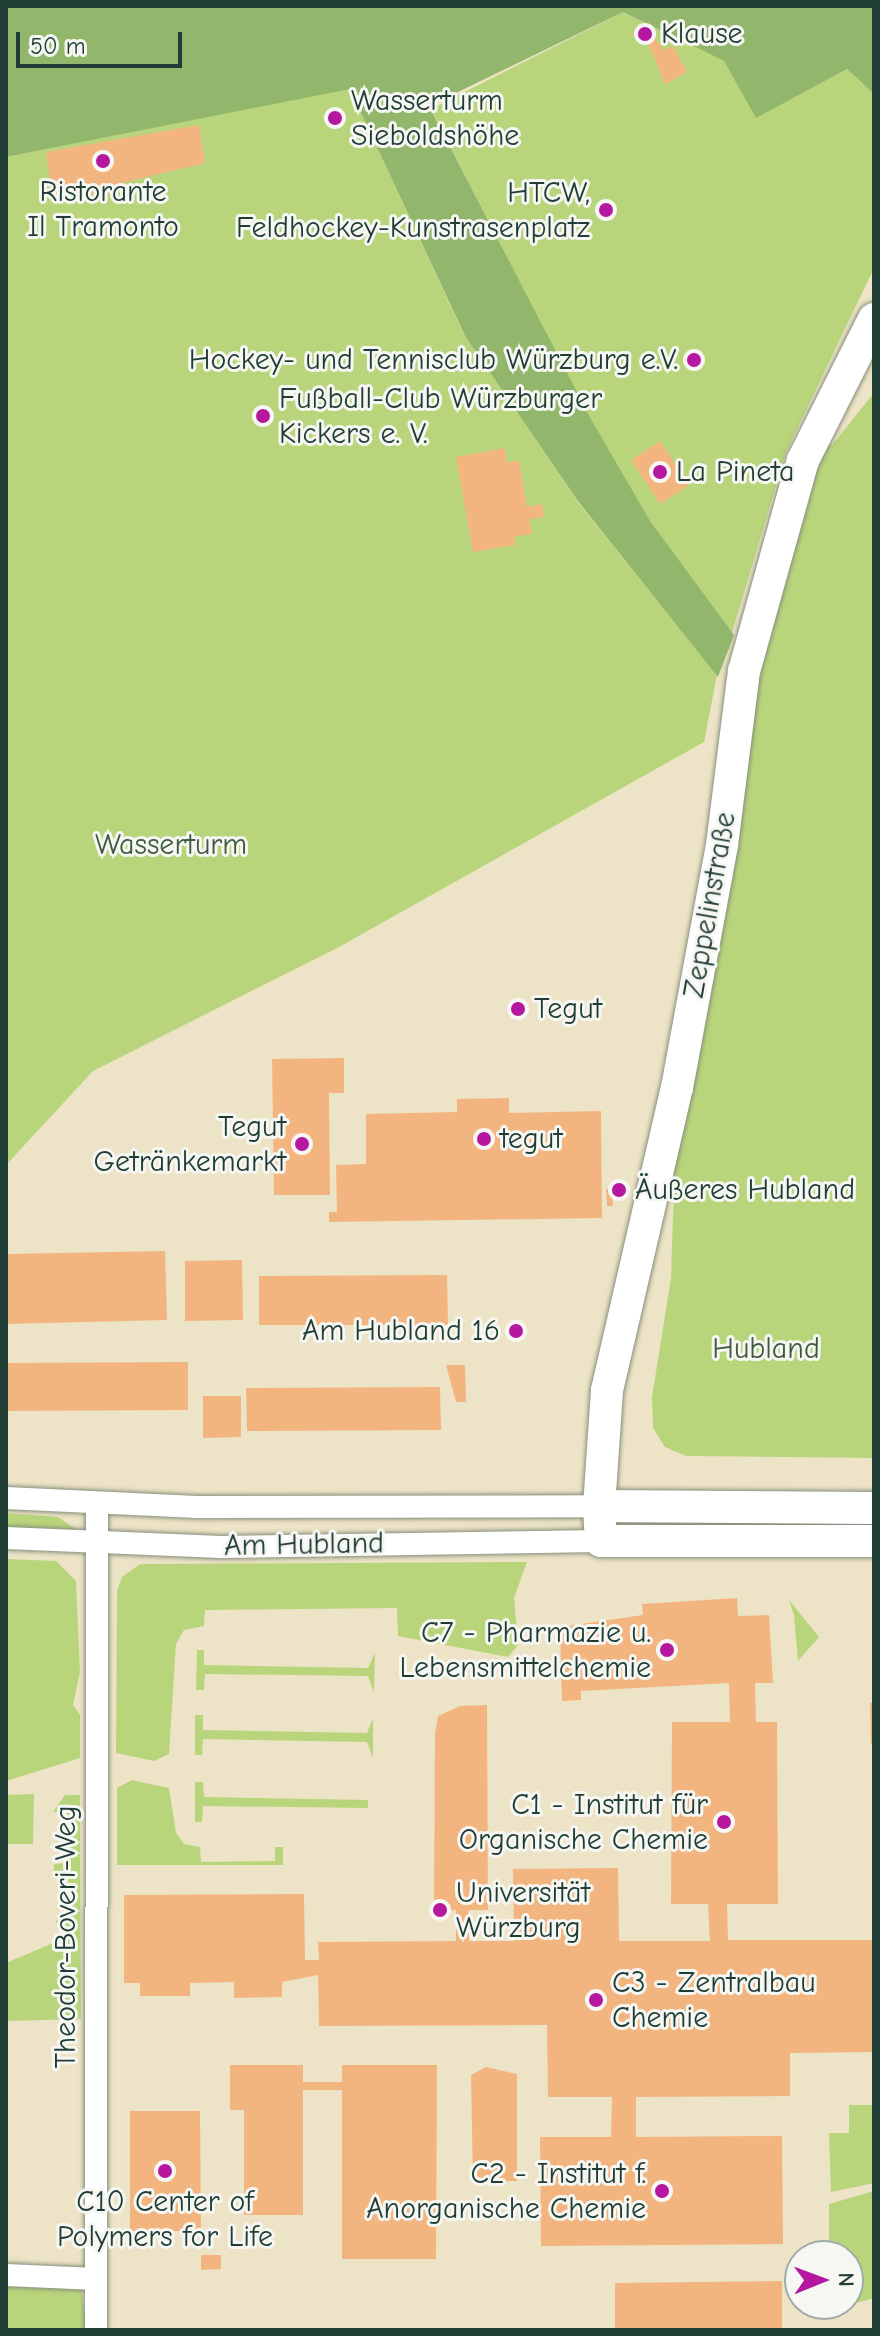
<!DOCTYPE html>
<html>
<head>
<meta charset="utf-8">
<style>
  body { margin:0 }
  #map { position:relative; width:880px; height:2336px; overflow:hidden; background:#ede3c6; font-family:"Comic Neue",sans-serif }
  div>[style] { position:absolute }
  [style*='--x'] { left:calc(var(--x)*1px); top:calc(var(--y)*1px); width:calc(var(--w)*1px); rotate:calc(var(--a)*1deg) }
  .green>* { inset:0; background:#b9d57b }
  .forest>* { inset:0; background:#92b66b }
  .building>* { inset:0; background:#f3b57f }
  .roads { filter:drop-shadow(0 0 2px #86907d) drop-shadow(0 0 2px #86907d) }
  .street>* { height:22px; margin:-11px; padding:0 11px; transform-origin:11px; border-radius:11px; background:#fff }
  .secondary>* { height:32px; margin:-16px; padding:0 16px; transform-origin:16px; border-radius:16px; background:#fff }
  .dots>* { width:22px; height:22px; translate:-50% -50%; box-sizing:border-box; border:4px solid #f6f6f2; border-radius:50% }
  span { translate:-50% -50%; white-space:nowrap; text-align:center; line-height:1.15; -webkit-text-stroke:6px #f6f6f2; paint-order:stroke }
  .poi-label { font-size:30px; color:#1f3d34 }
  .left { translate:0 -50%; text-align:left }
  .right { translate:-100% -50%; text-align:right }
  .park-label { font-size:30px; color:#3e5b42 }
  .street-label { font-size:30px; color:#1f3d34 }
  .frame { position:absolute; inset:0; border:8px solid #1f3d34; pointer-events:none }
  .north { position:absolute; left:784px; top:2240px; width:80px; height:80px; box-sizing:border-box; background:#f6f6f2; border:2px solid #a0aca6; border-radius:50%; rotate:89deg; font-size:22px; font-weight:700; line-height:32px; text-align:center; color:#1f3d34 }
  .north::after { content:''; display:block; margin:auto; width:28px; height:36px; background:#b5179e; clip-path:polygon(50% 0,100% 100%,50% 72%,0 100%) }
  .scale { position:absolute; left:16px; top:32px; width:166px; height:36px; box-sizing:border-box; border:4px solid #1f3d34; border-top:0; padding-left:10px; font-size:24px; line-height:28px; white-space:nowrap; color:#1f3d34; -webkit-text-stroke:6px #f6f6f2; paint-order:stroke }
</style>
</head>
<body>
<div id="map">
  <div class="green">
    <div style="clip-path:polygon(623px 12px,724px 61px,756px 117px,847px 69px,874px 94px,874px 268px,786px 452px,732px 633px,648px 519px,591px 420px,431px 109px)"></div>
    <div style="clip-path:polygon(350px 88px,463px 333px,577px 501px,717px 675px,704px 742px,339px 947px,93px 1071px,6px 1165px,6px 157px)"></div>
    <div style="clip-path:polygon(874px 393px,874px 1458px,686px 1456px,665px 1447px,653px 1428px,652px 1397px,671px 1278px,677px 1087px,734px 749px,810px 443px,832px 445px)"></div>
    <div style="clip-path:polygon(6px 1513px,58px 1517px,77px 1530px,6px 1529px)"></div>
    <div style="clip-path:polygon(6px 1559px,56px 1561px,76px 1581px,80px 1672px,73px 1705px,80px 1715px,80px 1758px,6px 1781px)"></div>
    <div style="clip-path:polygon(527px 1562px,514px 1598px,518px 1645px,508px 1657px,398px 1636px,397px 1608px,205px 1610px,204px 1626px,184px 1630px,176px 1644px,169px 1754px,154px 1761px,116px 1753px,117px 1591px,122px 1577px,140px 1564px)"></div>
    <div style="clip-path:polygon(789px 1600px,819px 1637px,798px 1661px,794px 1615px)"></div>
    <div style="clip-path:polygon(197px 1650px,204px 1650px,204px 1665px,368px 1668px,375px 1653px,374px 1693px,368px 1676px,205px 1674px,204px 1690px,196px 1690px)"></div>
    <div style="clip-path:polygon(195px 1715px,203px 1715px,203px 1730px,367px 1733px,373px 1718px,373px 1758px,367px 1742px,203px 1739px,202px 1755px,195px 1755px)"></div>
    <div style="clip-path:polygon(132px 1780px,169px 1788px,176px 1833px,184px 1844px,200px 1847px,201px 1862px,275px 1861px,275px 1847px,283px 1847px,283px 1865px,117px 1865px,117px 1788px)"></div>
    <div style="clip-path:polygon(195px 1782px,203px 1782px,204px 1797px,368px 1800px,368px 1808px,203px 1806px,202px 1822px,195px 1822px)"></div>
    <div style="clip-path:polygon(34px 1794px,33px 1844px,6px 1844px,6px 1795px)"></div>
    <div style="clip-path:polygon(65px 1795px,80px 1795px,81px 2019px,6px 2021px,6px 1963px,72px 1935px,55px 1922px,70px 1910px,68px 1873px,54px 1879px,54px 1864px,68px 1863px,67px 1811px,53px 1812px)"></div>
    <div style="clip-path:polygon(849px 2105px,874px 2105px,874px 2183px,831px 2192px,829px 2133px,849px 2133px)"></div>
    <div style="clip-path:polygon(874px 2191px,874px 2298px,845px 2306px,838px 2304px,848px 2304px,848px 2256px,829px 2256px,829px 2204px)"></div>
    <div style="clip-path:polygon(6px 2286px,81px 2288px,87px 2330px,6px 2330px)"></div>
  </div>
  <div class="forest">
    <div style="clip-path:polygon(6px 6px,874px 6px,874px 94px,847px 69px,756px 118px,724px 61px,623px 12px,429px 106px,592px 421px,650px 521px,734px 635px,718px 677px,577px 500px,465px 336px,350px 89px,6px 157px)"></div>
  </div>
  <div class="building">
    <div style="clip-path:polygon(640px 23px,665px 50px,673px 46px,687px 72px,665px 84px,649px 45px,632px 35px)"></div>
    <div style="clip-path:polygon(199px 125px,205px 163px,109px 186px,110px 194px,52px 195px,46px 152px)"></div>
    <div style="clip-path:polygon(660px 441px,689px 485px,660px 504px,631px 460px)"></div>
    <div style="clip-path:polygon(505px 448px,507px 463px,519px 460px,527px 507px,542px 504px,544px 517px,529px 519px,532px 534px,514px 537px,515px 545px,473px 552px,456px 457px)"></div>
    <div style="clip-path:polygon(344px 1058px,344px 1093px,329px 1093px,330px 1195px,274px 1195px,272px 1059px)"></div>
    <div style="clip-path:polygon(509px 1098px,509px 1113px,601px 1111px,602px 1218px,329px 1222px,329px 1212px,337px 1212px,336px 1165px,366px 1164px,366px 1114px,457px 1112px,457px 1099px)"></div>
    <div style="clip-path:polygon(606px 1189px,612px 1189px,613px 1206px,607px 1206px)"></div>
    <div style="clip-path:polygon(165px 1251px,167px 1320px,6px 1324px,6px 1254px)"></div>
    <div style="clip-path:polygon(242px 1260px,243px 1320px,185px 1321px,185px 1261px)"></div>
    <div style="clip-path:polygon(447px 1275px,448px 1325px,259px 1325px,259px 1276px)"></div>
    <div style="clip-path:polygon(188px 1362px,188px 1410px,6px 1411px,6px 1363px)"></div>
    <div style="clip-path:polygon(446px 1365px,465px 1365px,466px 1402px,456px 1402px)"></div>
    <div style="clip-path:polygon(440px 1387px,441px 1430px,247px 1431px,246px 1388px)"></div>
    <div style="clip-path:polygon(203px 1396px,241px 1396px,241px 1437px,203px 1438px)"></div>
    <div style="clip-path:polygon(737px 1598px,738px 1616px,769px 1615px,773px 1683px,755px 1683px,756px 1722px,777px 1722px,778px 1904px,727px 1904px,728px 1940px,874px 1940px,874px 2052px,790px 2053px,790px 2096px,636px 2097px,636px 2137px,782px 2136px,783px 2244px,541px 2246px,540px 2137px,611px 2137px,612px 2097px,548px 2097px,547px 2025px,319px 2026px,318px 1975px,282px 1982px,282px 1997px,234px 1998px,234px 1982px,190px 1983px,190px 1996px,140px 1996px,140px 1983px,124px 1983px,124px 1895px,304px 1894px,305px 1960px,319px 1960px,318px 1942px,456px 1941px,456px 1910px,434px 1911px,435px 1734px,438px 1716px,460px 1706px,487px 1705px,488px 1910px,469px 1910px,469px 1941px,514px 1941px,513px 1869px,618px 1868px,619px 1941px,710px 1941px,708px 1904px,671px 1904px,672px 1722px,730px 1722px,729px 1683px,581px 1691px,581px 1700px,562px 1701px,560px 1627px,643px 1615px,642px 1604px)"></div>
    <div style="clip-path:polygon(870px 1703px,874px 1703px,874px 1744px,871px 1744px)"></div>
    <div style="clip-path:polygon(230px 2065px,303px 2065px,303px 2082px,342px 2082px,342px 2065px,437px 2065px,436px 2259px,342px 2259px,342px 2090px,303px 2090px,303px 2215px,244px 2215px,244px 2110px,230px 2110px)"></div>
    <div style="clip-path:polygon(486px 2067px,517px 2074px,517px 2181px,473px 2182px,471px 2075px)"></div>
    <div style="clip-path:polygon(130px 2111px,200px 2111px,201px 2231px,130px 2231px)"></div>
    <div style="clip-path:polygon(201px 2255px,221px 2255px,221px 2269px,201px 2270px)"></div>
    <div style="clip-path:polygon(782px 2281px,782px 2330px,615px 2330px,615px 2283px)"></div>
  </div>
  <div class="roads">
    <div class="street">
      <div style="--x:6;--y:1498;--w:191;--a:2.7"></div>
      <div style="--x:197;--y:1507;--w:402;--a:-0.1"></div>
      <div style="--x:6;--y:1538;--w:215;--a:2.4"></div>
      <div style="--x:221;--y:1547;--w:380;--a:-0.9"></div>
      <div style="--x:6;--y:2275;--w:90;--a:2.5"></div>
      <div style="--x:96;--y:2330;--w:826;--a:-89.93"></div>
    </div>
    <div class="secondary">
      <div style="--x:874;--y:319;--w:158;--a:116.7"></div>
      <div style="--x:803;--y:460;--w:219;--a:105.6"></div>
      <div style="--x:744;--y:671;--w:175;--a:97.2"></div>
      <div style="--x:722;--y:845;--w:246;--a:100.5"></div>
      <div style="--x:677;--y:1087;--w:311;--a:103"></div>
      <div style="--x:607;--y:1390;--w:116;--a:93.9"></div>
      <div style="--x:599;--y:1506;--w:35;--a:87"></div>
      <div style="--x:601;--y:1541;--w:273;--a:0"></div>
      <div style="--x:599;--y:1506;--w:275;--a:0.4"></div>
    </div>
  </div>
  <div class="dots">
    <div style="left:645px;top:34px;background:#b5179e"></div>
    <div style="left:335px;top:118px;background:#b5179e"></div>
    <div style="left:103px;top:161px;background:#b5179e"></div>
    <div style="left:606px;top:210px;background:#b5179e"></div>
    <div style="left:694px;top:360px;background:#b5179e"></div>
    <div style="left:263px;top:416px;background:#b5179e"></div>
    <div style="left:660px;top:472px;background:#b5179e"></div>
    <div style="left:518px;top:1009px;background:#b5179e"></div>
    <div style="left:484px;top:1139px;background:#b5179e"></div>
    <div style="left:302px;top:1144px;background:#b5179e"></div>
    <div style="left:619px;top:1190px;background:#b5179e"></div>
    <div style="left:516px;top:1331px;background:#b5179e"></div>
    <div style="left:667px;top:1650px;background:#b5179e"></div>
    <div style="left:724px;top:1822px;background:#b5179e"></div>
    <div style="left:440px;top:1910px;background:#b5179e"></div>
    <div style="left:596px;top:2000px;background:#b5179e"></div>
    <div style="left:165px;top:2171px;background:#b5179e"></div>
    <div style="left:662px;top:2191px;background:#b5179e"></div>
  </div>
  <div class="poi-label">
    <span class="left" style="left:661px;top:34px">Klause</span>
    <span class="left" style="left:351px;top:118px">Wasserturm<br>Sieboldshöhe</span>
    <span style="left:103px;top:209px">Ristorante<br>Il Tramonto</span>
    <span class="right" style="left:590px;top:210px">HTCW,<br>Feldhockey-Kunstrasenplatz</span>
    <span class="right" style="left:678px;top:360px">Hockey- und Tennisclub Würzburg e.V.</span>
    <span class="left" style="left:279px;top:416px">Fußball-Club Würzburger<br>Kickers e. V.</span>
    <span class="left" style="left:676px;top:472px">La Pineta</span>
    <span class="left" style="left:534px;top:1009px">Tegut</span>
    <span class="right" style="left:286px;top:1144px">Tegut<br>Getränkemarkt</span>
    <span class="left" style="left:500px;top:1139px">tegut</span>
    <span class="left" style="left:635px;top:1190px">Äußeres Hubland</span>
    <span class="right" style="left:500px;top:1331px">Am Hubland 16</span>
    <span class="right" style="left:651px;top:1650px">C7 - Pharmazie u.<br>Lebensmittelchemie</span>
    <span class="right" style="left:708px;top:1822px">C1 - Institut für<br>Organische Chemie</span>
    <span class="left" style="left:456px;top:1910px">Universität<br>Würzburg</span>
    <span class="left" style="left:612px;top:2000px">C3 - Zentralbau<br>Chemie</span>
    <span class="right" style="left:646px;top:2191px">C2 - Institut f.<br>Anorganische Chemie</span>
    <span style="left:165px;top:2219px">C10 Center of<br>Polymers for Life</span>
  </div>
  <div class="park-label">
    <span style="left:171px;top:845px">Wasserturm</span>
    <span style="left:766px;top:1349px">Hubland</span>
  </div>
  <div class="street-label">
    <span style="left:710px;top:905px;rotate:-80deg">Zeppelinstraße</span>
    <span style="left:304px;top:1545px;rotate:-1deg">Am Hubland</span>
    <span style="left:66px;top:1937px;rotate:-90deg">Theodor-Boveri-Weg</span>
  </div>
  <div class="frame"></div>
  <div class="north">N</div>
  <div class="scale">50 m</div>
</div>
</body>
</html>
